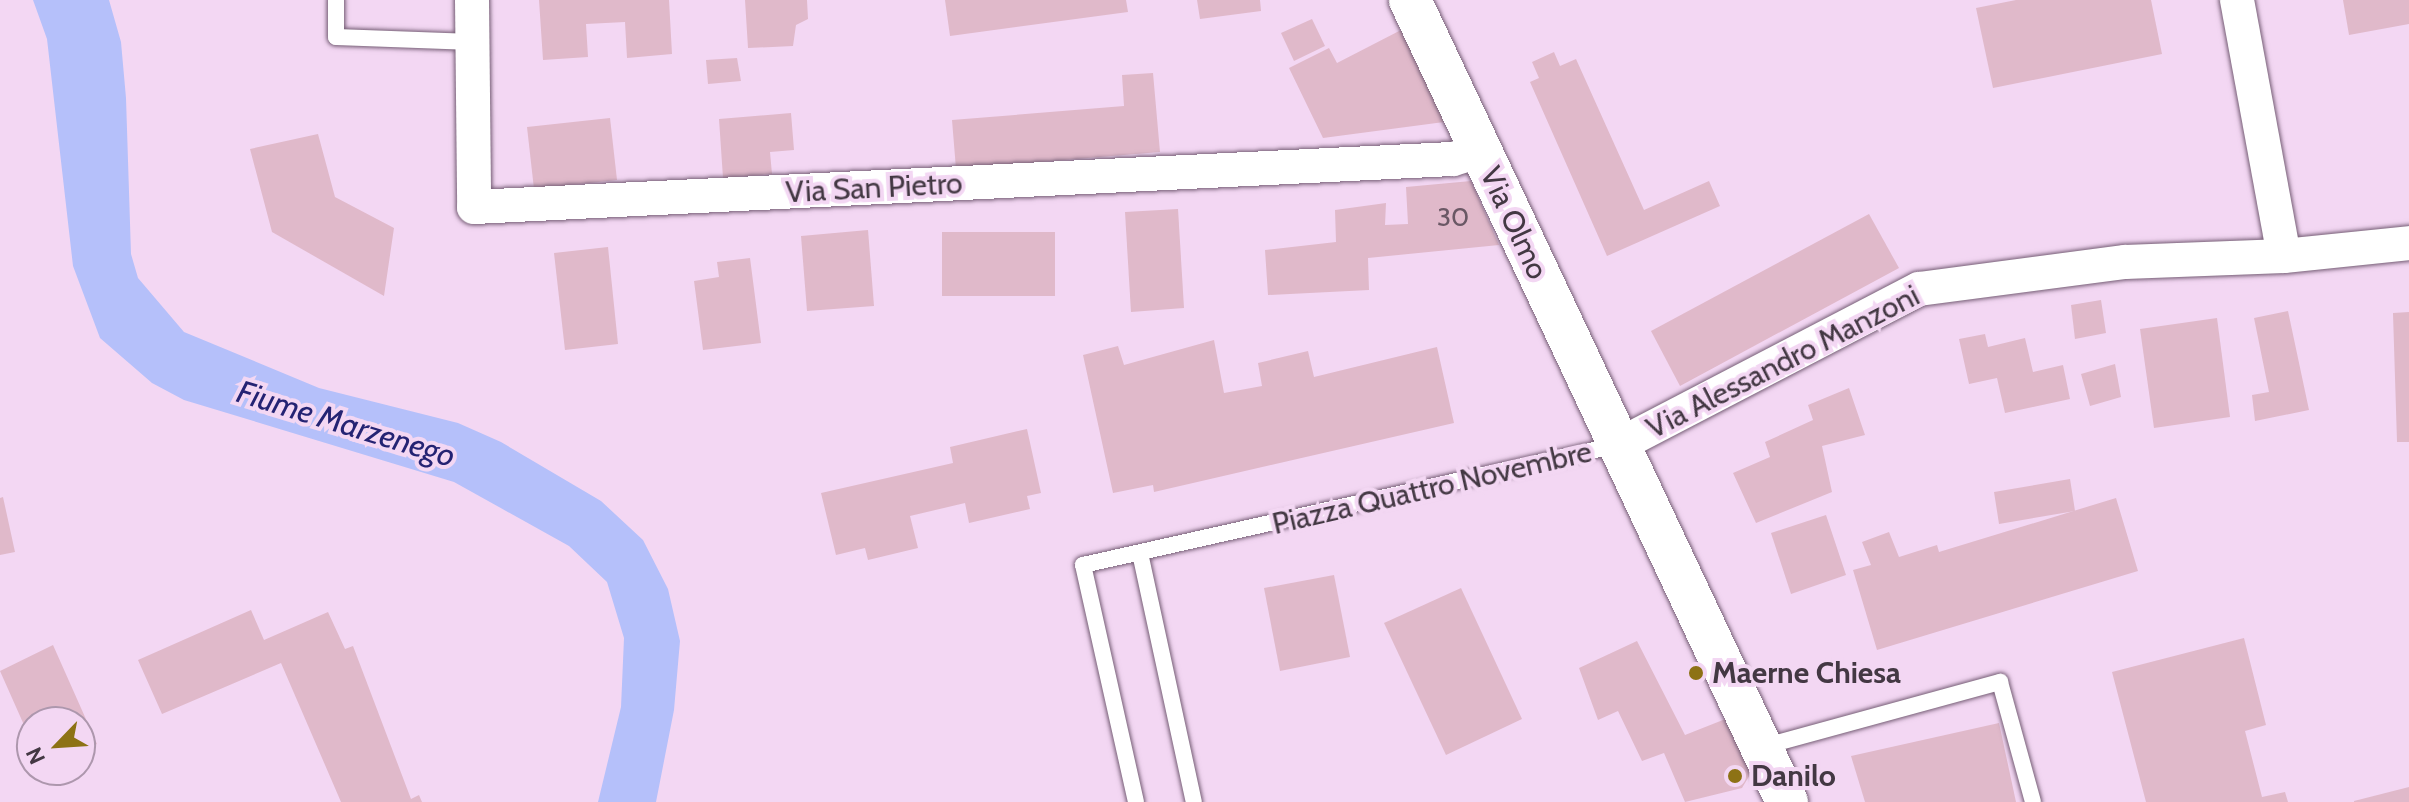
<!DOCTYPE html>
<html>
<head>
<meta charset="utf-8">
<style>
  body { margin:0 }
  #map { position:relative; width:2409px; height:802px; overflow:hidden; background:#f3d7f3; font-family:Cabin,sans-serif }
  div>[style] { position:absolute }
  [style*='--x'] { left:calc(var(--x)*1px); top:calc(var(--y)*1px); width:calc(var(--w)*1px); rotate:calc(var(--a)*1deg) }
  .water>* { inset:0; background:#b5c0fa }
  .building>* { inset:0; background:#e0b9ca }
  .roads { filter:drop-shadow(0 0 2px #765e76) drop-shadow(0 0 2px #765e76) }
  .service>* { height:16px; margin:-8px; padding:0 8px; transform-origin:8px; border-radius:8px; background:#fff }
  .minor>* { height:34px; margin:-17px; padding:0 17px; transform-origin:17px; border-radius:17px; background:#fff }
  .tertiary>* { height:42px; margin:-21px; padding:0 21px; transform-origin:21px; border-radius:21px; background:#fff }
  .dots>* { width:22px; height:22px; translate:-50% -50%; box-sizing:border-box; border:4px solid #f3d7f3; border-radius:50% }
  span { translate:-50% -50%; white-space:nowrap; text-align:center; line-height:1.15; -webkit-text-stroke:8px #f3d7f3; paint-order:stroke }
  .number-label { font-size:26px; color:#6a5865 }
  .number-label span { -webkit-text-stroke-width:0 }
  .street-label { font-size:30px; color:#433843 }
  .poi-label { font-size:30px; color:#433843; font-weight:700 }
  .left { translate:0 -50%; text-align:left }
  .water-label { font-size:32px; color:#242373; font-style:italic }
  .north { position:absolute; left:16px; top:706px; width:80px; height:80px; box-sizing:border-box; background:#f3d7f3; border:2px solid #ad97ad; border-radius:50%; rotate:245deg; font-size:22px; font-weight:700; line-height:32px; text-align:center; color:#433843 }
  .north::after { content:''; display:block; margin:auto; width:28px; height:36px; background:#8d7215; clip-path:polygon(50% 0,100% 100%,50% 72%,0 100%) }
</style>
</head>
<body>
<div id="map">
  <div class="water">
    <div style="clip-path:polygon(33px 0,109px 0,121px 42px,126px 98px,131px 254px,138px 278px,184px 332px,319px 388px,458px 423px,501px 442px,601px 501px,643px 540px,668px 589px,680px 641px,674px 710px,656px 802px,598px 802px,621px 707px,624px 638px,607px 582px,569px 546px,454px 482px,184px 400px,152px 383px,100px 338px,73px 266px,47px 39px)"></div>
  </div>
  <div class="building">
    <div style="clip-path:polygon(539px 0,669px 0,672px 54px,627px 58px,625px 22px,586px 24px,588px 57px,543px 60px)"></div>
    <div style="clip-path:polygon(745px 0,807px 0,808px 19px,796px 25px,793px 46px,748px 48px)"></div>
    <div style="clip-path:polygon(945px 0,1126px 0,1128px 12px,950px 36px)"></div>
    <div style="clip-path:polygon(1197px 0,1260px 0,1261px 11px,1200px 19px)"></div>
    <div style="clip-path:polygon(2016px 0,2151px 0,2162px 54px,1993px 88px,1976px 8px)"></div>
    <div style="clip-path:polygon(2343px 0,2409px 0,2409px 24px,2349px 35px)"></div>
    <div style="clip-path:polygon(1312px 19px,1325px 46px,1294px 61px,1281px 33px)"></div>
    <div style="clip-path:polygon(1403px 29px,1444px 122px,1323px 138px,1289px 68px,1329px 48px,1337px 63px)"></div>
    <div style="clip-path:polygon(1554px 52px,1560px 66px,1576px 59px,1644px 210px,1709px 181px,1720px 206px,1607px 256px,1530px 82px,1539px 78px,1532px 62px)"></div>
    <div style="clip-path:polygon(737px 58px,741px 81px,708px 84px,706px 60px)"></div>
    <div style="clip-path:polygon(1153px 73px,1160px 152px,956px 169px,952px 120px,1124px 106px,1122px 75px)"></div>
    <div style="clip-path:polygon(791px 113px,794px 150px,770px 152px,772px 174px,723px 178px,719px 119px)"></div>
    <div style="clip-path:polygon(610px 118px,617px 180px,534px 189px,527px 127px)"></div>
    <div style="clip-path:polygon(318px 134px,335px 197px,394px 228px,384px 296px,272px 232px,250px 149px)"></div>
    <div style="clip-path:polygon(1471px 181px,1499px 245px,1368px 258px,1369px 290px,1268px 295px,1265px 250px,1336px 242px,1335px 210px,1386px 203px,1385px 225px,1408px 224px,1406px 187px)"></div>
    <div style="clip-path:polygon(1178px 209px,1184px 308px,1131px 312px,1125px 212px)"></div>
    <div style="clip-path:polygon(1869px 214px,1899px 268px,1680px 386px,1651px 331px)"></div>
    <div style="clip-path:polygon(868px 230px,874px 306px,807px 311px,801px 236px)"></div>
    <div style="clip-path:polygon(942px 232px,1055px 232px,1055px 296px,942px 296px)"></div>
    <div style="clip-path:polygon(608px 247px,618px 344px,565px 350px,554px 253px)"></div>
    <div style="clip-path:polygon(750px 258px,761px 343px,703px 350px,694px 281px,719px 277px,717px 262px)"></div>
    <div style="clip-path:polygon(2101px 300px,2106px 333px,2075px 339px,2071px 305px)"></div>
    <div style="clip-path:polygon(2288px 311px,2309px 410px,2255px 421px,2252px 395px,2269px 392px,2254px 318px)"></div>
    <div style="clip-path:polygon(2409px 312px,2409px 442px,2397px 442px,2393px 313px)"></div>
    <div style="clip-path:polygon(2217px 318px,2230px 417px,2154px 428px,2140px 329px)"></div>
    <div style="clip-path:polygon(1985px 334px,1988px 347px,2025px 338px,2033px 372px,2063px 365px,2070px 399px,2005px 413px,1997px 378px,1969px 384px,1959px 339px)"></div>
    <div style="clip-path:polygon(1214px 340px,1224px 393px,1262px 386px,1258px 363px,1308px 351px,1314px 377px,1437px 347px,1454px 423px,1154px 492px,1153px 485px,1113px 493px,1083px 355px,1118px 346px,1124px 365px)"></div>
    <div style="clip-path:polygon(2115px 364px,2121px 397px,2090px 406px,2081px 374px)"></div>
    <div style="clip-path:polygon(1849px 388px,1865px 435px,1822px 446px,1832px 492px,1756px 523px,1733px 473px,1770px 457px,1765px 442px,1813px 420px,1808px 405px)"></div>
    <div style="clip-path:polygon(1027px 429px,1041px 493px,1027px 496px,1030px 509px,969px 523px,965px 503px,910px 516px,918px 548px,868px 560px,865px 548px,836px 555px,821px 493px,953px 463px,950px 447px)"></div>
    <div style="clip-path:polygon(2070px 479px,2075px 511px,1999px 524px,1994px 492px)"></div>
    <div style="clip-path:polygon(3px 497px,15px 552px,0 555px,0 498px)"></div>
    <div style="clip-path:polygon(2116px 498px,2138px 571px,1877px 650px,1853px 570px,1871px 565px,1862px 542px,1889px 532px,1899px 557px,1937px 545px,1939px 552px)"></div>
    <div style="clip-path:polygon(1826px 515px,1846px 575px,1791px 594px,1771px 533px)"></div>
    <div style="clip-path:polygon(1334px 575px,1350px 657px,1280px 671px,1264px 588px)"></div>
    <div style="clip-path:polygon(1461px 588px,1522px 719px,1446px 755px,1384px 623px)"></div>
    <div style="clip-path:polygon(251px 610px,264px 640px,328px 612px,345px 649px,353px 646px,411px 799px,419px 795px,422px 802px,341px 802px,281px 663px,162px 714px,138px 660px)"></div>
    <div style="clip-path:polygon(2244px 638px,2266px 725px,2245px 731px,2262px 797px,2285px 792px,2288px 802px,2146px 802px,2112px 672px)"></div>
    <div style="clip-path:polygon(1637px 641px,1685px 735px,1728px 718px,1751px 773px,1742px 788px,1685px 802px,1664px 753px,1642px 761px,1618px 711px,1598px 720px,1579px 668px)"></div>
    <div style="clip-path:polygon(53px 645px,97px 744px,80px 752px,80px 722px,32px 722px,32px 743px,0 671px)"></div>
    <div style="clip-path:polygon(1999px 723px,2016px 802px,1865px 802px,1851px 756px)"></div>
    <div style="clip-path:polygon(2409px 787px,2409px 802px,2354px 802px,2354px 801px)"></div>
  </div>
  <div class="roads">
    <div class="service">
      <div style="--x:336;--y:0;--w:37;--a:90"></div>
      <div style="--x:336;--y:37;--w:137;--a:2.1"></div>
      <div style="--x:1140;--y:553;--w:255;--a:77.8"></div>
      <div style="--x:1762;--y:747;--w:247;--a:-15.3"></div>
      <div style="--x:2000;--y:682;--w:124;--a:74.6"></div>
      <div style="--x:1136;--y:802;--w:243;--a:-102.6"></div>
      <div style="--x:1083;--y:565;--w:547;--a:-12.67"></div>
    </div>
    <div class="minor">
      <div style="--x:472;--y:0;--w:207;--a:89.4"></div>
      <div style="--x:474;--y:207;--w:980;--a:-2.81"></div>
      <div style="--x:1453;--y:159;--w:27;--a:-17"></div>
      <div style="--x:2237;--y:0;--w:260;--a:79.6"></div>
      <div style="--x:1619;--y:445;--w:338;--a:-27.5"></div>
      <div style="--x:1919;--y:289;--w:208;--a:-7.5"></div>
      <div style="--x:2125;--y:262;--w:159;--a:-2.2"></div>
      <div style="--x:2284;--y:256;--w:126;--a:-5.9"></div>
    </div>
    <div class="tertiary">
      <div style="--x:1410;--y:0;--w:886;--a:64.82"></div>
    </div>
  </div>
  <div class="dots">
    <div style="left:1696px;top:673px;background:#8d7215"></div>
    <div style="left:1735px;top:776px;background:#8d7215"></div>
  </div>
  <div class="number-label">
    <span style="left:1453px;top:218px">30</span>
  </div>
  <div class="street-label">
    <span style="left:874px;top:188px;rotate:-3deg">Via San Pietro</span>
    <span style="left:1514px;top:223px;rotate:65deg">Via Olmo</span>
    <span style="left:1783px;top:362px;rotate:-27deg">Via Alessandro Manzoni</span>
    <span style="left:1432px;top:488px;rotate:-13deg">Piazza Quattro Novembre</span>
  </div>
  <div class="poi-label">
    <span class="left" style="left:1712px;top:673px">Maerne Chiesa</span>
    <span class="left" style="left:1751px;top:776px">Danilo</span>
  </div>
  <div class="water-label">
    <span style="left:346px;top:424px;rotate:17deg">Fiume Marzenego</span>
  </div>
  <div class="north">N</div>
</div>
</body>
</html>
